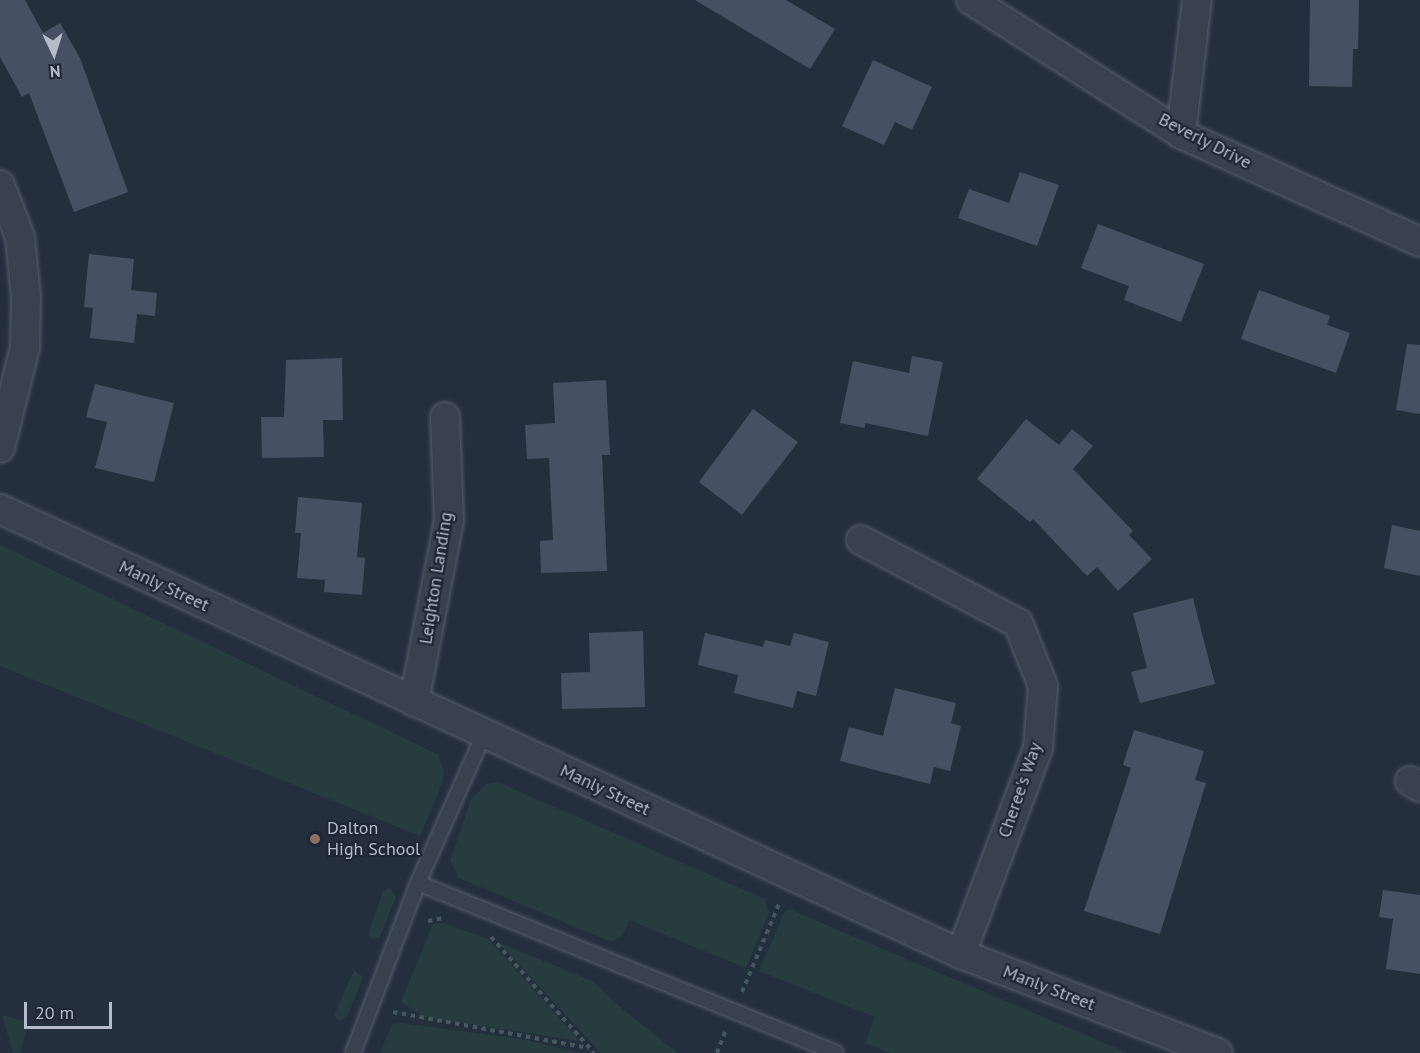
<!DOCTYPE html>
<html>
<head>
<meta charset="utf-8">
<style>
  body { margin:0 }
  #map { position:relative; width:1420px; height:1053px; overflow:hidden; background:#242f3e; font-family:"PT Sans",sans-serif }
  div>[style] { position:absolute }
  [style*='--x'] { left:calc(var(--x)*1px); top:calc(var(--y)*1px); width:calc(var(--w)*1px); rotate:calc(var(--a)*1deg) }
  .green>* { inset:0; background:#263c3f }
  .building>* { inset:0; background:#455162 }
  .path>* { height:4px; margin-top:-2px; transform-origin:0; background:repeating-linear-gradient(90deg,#44595c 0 4.5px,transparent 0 9px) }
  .roads { filter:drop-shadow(0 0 2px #565f6c) drop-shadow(0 0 2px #565f6c) }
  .lane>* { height:14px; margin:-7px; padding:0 7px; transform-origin:7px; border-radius:7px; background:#38414e }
  .street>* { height:28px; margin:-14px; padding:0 14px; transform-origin:14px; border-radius:14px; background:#38414e }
  .dots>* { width:16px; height:16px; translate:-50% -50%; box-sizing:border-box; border:3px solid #1d2633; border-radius:50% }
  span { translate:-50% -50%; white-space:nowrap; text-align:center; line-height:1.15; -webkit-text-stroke:4.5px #1d2633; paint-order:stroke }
  .street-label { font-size:18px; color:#b4bcc9 }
  .poi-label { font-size:18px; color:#b4bcc9 }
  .left { translate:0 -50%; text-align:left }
  .north { position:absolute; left:24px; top:24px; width:60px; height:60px; -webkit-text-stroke:4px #1d2633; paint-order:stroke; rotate:176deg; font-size:16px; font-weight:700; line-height:24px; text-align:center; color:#b4bcc9 }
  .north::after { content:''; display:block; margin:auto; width:21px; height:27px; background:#b4bcc9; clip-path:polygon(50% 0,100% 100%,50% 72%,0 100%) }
  .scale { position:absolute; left:24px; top:1002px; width:88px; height:27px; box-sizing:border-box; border:3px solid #b4bcc9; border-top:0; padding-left:8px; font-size:18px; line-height:21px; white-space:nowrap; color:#b4bcc9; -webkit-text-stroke:4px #1d2633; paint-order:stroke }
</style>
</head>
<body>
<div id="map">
  <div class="green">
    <div style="clip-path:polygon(0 545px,437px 754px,444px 770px,443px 781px,420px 836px,0 666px)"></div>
    <div style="clip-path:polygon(498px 782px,765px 899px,769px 912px,746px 968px,629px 920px,623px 935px,611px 942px,459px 878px,450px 860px,471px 800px,486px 784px)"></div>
    <div style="clip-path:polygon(390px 888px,396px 897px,380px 937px,373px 940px,368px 934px,383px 891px)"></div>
    <div style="clip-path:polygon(786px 909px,791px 910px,1128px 1053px,891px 1053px,865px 1043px,875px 1017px,759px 971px)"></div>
    <div style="clip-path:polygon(443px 923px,488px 939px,580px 1041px,424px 1017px,401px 1002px,433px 924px)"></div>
    <div style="clip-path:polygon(498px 942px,594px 982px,622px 1009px,678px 1053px,601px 1053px)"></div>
    <div style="clip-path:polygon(354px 970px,363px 977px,347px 1017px,339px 1021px,334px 1015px)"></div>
    <div style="clip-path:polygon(2px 1015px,28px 1022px,20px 1053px,13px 1053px)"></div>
    <div style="clip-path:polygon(402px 1023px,527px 1040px,578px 1053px,380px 1053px,392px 1024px)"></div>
  </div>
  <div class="building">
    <div style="clip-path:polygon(0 0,25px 0,43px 33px,60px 23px,80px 58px,128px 192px,74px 212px,29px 93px,22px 97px,0 57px)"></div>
    <div style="clip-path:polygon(695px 0,786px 0,835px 29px,810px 69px)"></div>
    <div style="clip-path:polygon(1310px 0,1359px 0,1358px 49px,1353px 49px,1352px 87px,1309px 86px)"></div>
    <div style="clip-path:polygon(873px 60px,932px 87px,912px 130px,895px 122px,884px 145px,842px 126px)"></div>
    <div style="clip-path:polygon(1020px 172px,1059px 185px,1037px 246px,958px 218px,969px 189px,1009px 203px)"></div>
    <div style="clip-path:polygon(1098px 224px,1204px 264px,1181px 322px,1124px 300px,1129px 286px,1081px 268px)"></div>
    <div style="clip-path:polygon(89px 254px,134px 259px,131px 290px,157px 293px,155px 316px,137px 314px,134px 343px,90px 338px,93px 308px,84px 307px)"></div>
    <div style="clip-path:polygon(1259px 290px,1330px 316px,1327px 325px,1350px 333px,1336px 373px,1241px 339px)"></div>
    <div style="clip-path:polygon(1407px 344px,1420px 345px,1420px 414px,1396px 410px)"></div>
    <div style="clip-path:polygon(912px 356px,943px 362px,928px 436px,865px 423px,865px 428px,840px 423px,853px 361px,909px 373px)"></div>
    <div style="clip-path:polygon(342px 358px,343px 420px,323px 420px,324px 457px,262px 458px,261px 417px,284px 417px,286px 360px)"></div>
    <div style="clip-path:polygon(606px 380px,610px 455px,602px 455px,607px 571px,541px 573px,540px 541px,553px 540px,549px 458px,527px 459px,525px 425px,555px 423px,553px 383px)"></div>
    <div style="clip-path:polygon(95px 384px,174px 403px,154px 482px,95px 468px,107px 422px,86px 417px)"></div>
    <div style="clip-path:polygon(753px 409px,798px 442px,742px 515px,699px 482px)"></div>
    <div style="clip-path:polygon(1026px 419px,1059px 445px,1072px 429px,1093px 446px,1073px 469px,1133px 531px,1129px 535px,1152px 559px,1118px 591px,1097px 567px,1087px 576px,1033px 519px,1030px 522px,977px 479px)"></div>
    <div style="clip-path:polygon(298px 497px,362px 503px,357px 557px,365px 558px,362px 595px,324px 592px,325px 580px,297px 578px,301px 533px,295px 533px)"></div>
    <div style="clip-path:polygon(1392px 525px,1420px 531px,1420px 576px,1384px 568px)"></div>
    <div style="clip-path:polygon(1193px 598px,1215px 684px,1140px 703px,1131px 672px,1147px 668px,1133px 613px)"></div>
    <div style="clip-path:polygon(643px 631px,645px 707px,562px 709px,561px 673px,590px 672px,589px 633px)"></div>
    <div style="clip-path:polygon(705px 633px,763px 647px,765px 640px,790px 646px,794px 633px,829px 642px,816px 696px,797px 691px,793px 708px,734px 693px,738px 675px,698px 665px)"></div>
    <div style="clip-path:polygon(895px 688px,956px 703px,951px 723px,961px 726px,950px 771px,934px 767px,930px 784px,840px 761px,849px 727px,883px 736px)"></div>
    <div style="clip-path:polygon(1134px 730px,1204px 751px,1195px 780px,1206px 783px,1160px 934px,1084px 911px,1131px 768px,1123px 765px)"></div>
    <div style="clip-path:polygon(1383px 890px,1420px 895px,1420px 974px,1386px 969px,1393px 919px,1379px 917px)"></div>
  </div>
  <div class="path">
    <div style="--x:428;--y:921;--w:15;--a:-11"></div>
    <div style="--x:491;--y:937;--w:155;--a:48.4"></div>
    <div style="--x:742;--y:992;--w:95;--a:-67.2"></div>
    <div style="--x:393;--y:1012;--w:199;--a:10.4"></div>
    <div style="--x:717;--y:1053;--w:26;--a:-69"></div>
  </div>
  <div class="roads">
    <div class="lane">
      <div style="--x:484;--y:734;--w:163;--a:113.9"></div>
      <div style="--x:418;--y:883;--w:451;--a:22.1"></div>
      <div style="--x:353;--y:1053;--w:182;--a:-69.1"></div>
    </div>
    <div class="street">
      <div style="--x:971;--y:0;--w:249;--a:32.5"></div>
      <div style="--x:1181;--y:134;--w:262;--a:24.3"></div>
      <div style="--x:1181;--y:134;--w:135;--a:-83.2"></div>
      <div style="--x:0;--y:185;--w:56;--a:69"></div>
      <div style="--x:20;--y:237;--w:61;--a:84.4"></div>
      <div style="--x:26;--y:298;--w:49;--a:91.2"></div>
      <div style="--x:25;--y:347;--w:104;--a:103.9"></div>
      <div style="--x:0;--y:509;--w:1059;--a:24.85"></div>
      <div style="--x:961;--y:954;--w:275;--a:21.1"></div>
      <div style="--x:861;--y:540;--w:178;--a:27.9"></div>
      <div style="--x:1018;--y:623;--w:68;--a:68.4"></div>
      <div style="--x:1043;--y:686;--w:62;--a:94.6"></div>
      <div style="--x:1038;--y:748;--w:220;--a:110.5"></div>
      <div style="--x:414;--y:702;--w:184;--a:-79.1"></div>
      <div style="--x:449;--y:521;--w:104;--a:-92.2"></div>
      <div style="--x:1410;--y:781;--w:12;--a:31"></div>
    </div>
  </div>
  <div class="dots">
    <div style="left:315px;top:839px;background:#8d6e63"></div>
  </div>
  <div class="street-label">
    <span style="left:1205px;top:141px;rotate:27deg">Beverly Drive</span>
    <span style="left:436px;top:578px;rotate:-81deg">Leighton Landing</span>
    <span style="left:164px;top:586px;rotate:25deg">Manly Street</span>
    <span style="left:605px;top:790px;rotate:25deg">Manly Street</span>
    <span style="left:1020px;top:790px;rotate:-71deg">Cheree's Way</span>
    <span style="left:1049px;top:988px;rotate:21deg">Manly Street</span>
  </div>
  <div class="poi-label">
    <span class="left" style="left:327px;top:839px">Dalton<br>High School</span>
  </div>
  <div class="north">N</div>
  <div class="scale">20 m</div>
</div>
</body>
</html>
